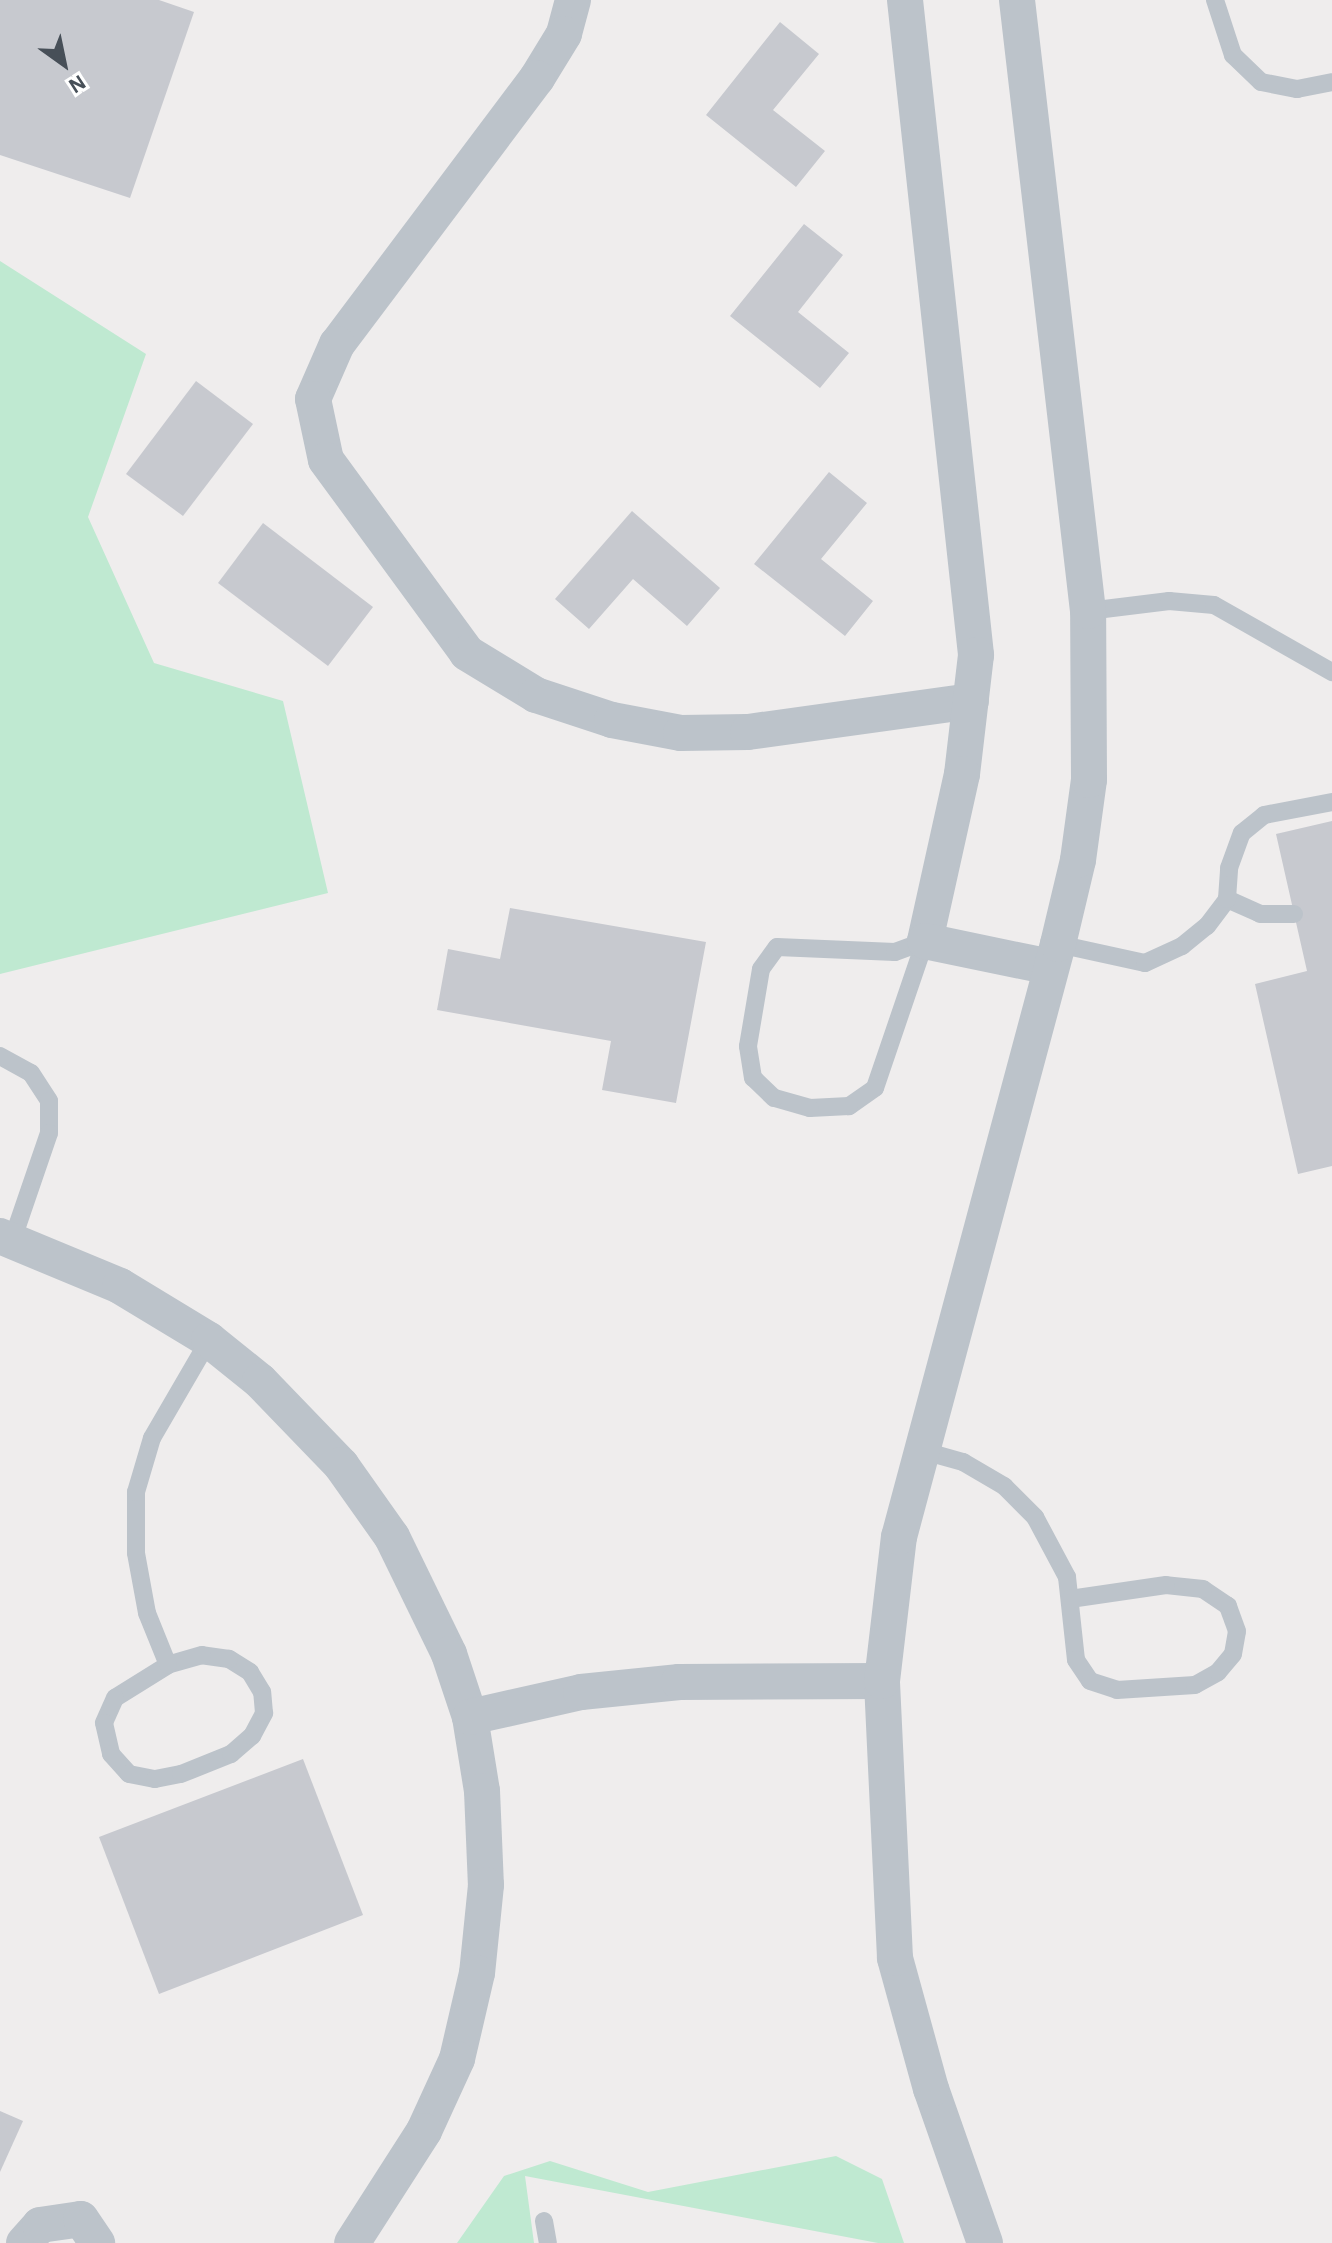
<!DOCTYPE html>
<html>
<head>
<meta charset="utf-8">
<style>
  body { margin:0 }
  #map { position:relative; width:1332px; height:2243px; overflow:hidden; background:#efeded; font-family:"Alegreya Sans",sans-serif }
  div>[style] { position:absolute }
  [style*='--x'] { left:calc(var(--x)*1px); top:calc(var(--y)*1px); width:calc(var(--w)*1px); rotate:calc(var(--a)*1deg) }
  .green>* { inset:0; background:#bfe9d1 }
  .building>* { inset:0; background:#c7c9cf }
  .service>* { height:18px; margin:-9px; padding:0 9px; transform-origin:9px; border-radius:9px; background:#bcc3ca }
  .minor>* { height:36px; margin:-18px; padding:0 18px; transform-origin:18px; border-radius:18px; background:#bcc3ca }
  span { translate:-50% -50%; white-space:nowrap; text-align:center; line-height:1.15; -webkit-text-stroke:6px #fff; paint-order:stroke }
  .north { position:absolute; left:24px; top:24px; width:80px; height:80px; -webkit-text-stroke:6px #fff; paint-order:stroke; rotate:147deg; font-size:22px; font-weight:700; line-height:32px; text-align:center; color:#474f58 }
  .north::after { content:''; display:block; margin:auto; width:28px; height:36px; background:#474f58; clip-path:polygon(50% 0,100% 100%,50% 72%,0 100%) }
</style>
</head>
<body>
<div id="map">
  <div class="green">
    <div style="clip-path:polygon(0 261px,146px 354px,88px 517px,154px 663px,283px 701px,328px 893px,0 974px)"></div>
    <div style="clip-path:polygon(836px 2156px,882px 2179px,904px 2243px,878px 2243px,525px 2176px,534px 2243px,457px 2243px,504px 2176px,550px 2161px,648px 2192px)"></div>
  </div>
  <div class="building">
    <div style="clip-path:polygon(0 0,159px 0,194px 12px,130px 198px,0 155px)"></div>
    <div style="clip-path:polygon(780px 22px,819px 54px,773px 110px,825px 151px,796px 187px,706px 115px)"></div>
    <div style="clip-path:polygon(804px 224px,843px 255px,798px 312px,849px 353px,820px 388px,730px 316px)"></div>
    <div style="clip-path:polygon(196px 381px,253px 424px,183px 516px,126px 474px)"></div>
    <div style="clip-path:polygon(829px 472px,867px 503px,821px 559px,873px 601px,845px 636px,754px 564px)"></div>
    <div style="clip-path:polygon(632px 511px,720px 588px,687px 626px,633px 579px,589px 629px,555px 599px)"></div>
    <div style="clip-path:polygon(263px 523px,373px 607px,328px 666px,218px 583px)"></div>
    <div style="clip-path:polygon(1332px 821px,1332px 1166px,1298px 1174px,1255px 984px,1307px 971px,1276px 834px)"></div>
    <div style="clip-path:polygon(510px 908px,706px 942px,676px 1103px,602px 1090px,611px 1041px,437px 1010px,448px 949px,500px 959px)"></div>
    <div style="clip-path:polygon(303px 1759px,363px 1915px,159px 1994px,99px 1837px)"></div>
    <div style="clip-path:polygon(0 2111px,23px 2121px,0 2172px)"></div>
  </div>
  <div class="service">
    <div style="--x:1215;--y:0;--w:58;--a:71.9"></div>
    <div style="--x:1233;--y:55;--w:39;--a:44"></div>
    <div style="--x:1261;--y:82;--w:37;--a:11"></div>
    <div style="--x:1297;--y:89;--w:36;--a:-11"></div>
    <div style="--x:1088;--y:611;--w:82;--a:-7"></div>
    <div style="--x:1169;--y:601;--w:45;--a:5.1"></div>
    <div style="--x:1214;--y:605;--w:136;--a:29.6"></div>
    <div style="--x:1227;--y:899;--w:36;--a:24"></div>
    <div style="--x:1260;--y:914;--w:34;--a:0"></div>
    <div style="--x:925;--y:941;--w:155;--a:108.8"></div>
    <div style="--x:875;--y:1088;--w:32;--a:145"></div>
    <div style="--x:849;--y:1106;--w:39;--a:177"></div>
    <div style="--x:810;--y:1108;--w:37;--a:-164"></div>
    <div style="--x:774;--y:1098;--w:29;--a:-136"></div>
    <div style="--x:753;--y:1078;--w:32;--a:-99"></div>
    <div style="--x:748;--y:1046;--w:78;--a:-80.4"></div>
    <div style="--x:761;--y:969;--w:27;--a:-54"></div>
    <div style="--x:777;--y:947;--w:118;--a:2.4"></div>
    <div style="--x:895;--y:952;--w:32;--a:-20"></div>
    <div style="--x:1058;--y:944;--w:89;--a:12.3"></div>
    <div style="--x:1145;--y:963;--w:41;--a:-24.7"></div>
    <div style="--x:1182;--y:946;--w:32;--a:-39"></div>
    <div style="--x:1207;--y:926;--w:34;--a:-53"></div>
    <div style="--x:1227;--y:899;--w:31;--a:-86"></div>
    <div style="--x:1229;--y:868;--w:37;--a:-70"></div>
    <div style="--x:1242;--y:833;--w:28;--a:-39"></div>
    <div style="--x:1264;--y:815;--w:69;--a:-10.8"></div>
    <div style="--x:0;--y:1056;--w:35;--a:29"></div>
    <div style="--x:31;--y:1073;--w:33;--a:57"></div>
    <div style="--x:49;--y:1101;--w:32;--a:90"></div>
    <div style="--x:49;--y:1133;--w:111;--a:108.9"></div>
    <div style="--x:920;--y:1450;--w:45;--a:15.6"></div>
    <div style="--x:963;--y:1462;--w:48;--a:30.3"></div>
    <div style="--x:1004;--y:1486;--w:44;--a:45"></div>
    <div style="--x:1035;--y:1517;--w:68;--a:61.9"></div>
    <div style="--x:1067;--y:1577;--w:83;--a:83.8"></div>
    <div style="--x:1076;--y:1660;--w:25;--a:56"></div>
    <div style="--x:1090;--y:1681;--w:28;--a:18"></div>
    <div style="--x:1117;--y:1690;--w:78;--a:-3.7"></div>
    <div style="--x:1195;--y:1685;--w:26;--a:-29"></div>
    <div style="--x:1218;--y:1672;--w:23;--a:-50"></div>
    <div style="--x:1233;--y:1654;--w:23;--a:-80"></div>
    <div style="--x:1237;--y:1631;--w:27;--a:-110"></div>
    <div style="--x:1228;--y:1606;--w:30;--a:-146"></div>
    <div style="--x:1203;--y:1589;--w:37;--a:-174"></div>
    <div style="--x:1166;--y:1585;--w:97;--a:171.7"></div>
    <div style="--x:168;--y:1665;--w:62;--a:148.1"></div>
    <div style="--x:115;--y:1698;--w:27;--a:114"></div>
    <div style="--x:104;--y:1723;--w:32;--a:77"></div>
    <div style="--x:111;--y:1754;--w:27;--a:48"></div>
    <div style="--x:129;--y:1774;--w:26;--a:11"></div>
    <div style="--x:155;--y:1779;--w:26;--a:-11"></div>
    <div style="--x:181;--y:1774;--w:54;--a:-21.8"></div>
    <div style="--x:231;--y:1754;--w:28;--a:-41"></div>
    <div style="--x:252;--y:1736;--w:26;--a:-62"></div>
    <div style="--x:264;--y:1713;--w:21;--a:-95"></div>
    <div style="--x:262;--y:1692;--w:23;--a:-121"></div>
    <div style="--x:250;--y:1672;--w:25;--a:-148"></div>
    <div style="--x:229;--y:1659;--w:27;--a:-172"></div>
    <div style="--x:202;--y:1655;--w:35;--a:164"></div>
    <div style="--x:168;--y:1665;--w:56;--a:-112"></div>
    <div style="--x:147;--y:1613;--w:61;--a:-100.4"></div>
    <div style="--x:136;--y:1553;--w:61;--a:-90"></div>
    <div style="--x:136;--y:1492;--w:56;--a:-73.5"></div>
    <div style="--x:152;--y:1438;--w:113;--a:-59.8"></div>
    <div style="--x:544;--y:2221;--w:22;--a:80"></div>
  </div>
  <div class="minor">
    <div style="--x:573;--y:0;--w:35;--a:105"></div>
    <div style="--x:564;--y:34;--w:52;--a:121.5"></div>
    <div style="--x:537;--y:78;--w:333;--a:126.9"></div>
    <div style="--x:337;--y:344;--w:60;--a:113.6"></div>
    <div style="--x:313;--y:399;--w:62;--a:78"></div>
    <div style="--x:326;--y:460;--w:239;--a:53.8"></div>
    <div style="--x:467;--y:653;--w:81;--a:31.3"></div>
    <div style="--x:536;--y:695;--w:80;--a:18.2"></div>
    <div style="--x:612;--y:720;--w:70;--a:10.7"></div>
    <div style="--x:681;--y:733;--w:67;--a:-0.9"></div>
    <div style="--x:748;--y:732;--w:225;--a:-7.9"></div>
    <div style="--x:905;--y:0;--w:659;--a:83.81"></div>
    <div style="--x:976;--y:655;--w:120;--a:96.7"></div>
    <div style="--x:962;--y:774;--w:171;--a:102.5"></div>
    <div style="--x:925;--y:941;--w:128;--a:11.7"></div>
    <div style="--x:0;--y:1236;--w:130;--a:22.6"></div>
    <div style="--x:120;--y:1286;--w:104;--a:31.2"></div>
    <div style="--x:209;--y:1340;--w:65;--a:38.8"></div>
    <div style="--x:260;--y:1381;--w:117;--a:46"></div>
    <div style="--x:341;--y:1465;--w:88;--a:54.7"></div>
    <div style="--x:392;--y:1537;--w:130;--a:64"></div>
    <div style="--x:449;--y:1654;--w:66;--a:71.6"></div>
    <div style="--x:470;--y:1717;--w:75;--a:80.8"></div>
    <div style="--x:482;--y:1791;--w:94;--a:87.6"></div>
    <div style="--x:486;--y:1885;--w:88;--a:95.8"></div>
    <div style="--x:477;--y:1973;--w:88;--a:103.1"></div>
    <div style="--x:457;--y:2059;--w:79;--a:114.6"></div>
    <div style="--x:424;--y:2131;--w:133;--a:122.7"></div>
    <div style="--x:470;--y:1717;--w:114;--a:-12.7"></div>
    <div style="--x:581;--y:1692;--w:99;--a:-5.8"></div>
    <div style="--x:679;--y:1682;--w:203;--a:-0.3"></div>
    <div style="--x:24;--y:2243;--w:24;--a:-48"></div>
    <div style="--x:40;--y:2225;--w:41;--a:-8.3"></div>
    <div style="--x:81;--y:2219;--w:29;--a:56"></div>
    <div style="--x:985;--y:2243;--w:163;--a:-109.3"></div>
    <div style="--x:931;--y:2089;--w:136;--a:-105.4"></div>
    <div style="--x:895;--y:1958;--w:277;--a:-92.7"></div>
    <div style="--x:882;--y:1681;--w:145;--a:-83.3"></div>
    <div style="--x:899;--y:1537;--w:614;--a:-74.99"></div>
    <div style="--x:1058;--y:944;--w:86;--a:-76.6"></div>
    <div style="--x:1078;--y:860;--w:81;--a:-82.2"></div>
    <div style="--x:1089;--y:780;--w:169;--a:-90.3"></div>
    <div style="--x:1088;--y:611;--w:615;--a:-96.63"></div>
  </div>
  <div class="north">N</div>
</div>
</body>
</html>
